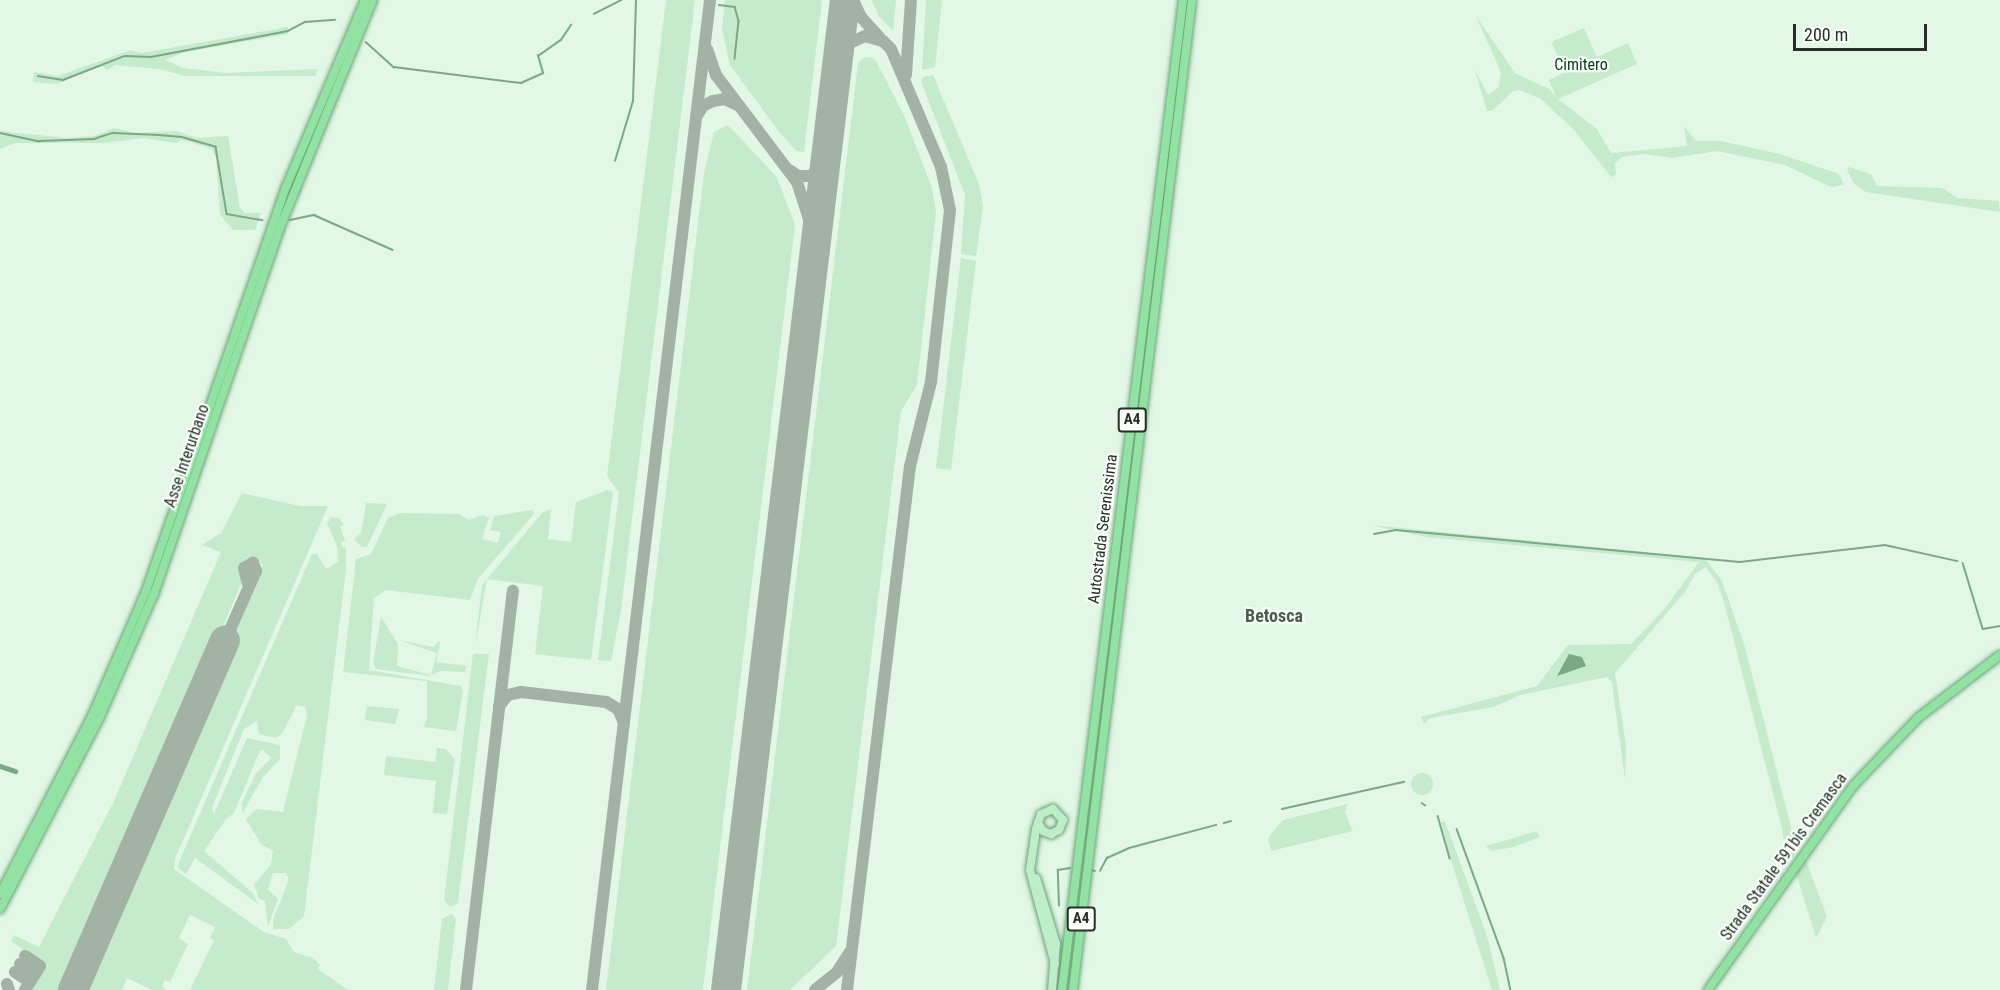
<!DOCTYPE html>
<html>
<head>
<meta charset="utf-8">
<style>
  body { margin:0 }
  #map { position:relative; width:2000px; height:990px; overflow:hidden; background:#e2f7e6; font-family:"Roboto Condensed",sans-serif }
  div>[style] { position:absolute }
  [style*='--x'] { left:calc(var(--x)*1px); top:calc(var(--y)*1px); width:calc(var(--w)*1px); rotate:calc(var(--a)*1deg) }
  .green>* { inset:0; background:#c5ebcc }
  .round { border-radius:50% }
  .water>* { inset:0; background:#7ca885 }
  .stream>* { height:1.5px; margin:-0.75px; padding:0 0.75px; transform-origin:0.75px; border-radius:0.75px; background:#7ca885 }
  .canal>* { height:4.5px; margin:-2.25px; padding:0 2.25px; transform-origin:2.25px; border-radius:2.25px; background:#7ca885 }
  .taxiway>* { height:12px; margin:-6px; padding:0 6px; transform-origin:6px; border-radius:6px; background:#a2b3a6 }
  .runway>* { height:30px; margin:-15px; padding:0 15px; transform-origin:15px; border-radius:15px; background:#a2b3a6 }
  .roads { filter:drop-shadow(0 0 2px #6ca378) drop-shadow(0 0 2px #6ca378) }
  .major>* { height:8px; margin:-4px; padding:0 4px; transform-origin:4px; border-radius:4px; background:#bdeec8 }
  .highway>* { height:8px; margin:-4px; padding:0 4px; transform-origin:4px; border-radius:4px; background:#91e2a3 }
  span { translate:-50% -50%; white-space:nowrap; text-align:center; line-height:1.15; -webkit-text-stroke:4.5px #fbfffb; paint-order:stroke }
  .shield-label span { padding:2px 4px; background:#fbfffb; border:2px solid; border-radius:4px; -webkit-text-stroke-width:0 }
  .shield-label { font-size:15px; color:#262e27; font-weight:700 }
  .park-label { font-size:16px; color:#023917 }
  .street-label { font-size:16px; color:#262e27 }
  .neighbourhood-label { font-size:18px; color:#4b5d4e; font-weight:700 }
  .scale { position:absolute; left:1793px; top:24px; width:134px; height:27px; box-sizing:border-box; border:3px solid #262e27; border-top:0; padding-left:8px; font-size:18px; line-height:21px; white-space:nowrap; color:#262e27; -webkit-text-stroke:4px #fbfffb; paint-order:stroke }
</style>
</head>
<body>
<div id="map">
  <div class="green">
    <div style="clip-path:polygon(666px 0,695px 0,621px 610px,611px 661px,598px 660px,619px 493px,607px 476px)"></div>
    <div style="clip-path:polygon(725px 0,822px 0,804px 152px,796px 151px,779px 132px,730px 65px,722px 29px)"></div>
    <div style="clip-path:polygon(871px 0,896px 0,893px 31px,880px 18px)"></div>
    <div style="clip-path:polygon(926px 0,942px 0,935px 67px,922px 70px)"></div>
    <div style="clip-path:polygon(1476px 16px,1515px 73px,1549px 89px,1556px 97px,1549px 80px,1565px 72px,1551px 42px,1584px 28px,1597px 57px,1628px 43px,1637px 64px,1558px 99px,1597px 129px,1611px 153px,1687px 146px,1684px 126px,1696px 141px,1721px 141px,1780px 154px,1839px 174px,1844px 185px,1831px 187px,1785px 165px,1717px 151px,1672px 158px,1644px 154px,1622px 157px,1615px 163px,1616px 175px,1611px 177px,1574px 130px,1541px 99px,1520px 90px,1513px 91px,1492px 111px,1487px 111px,1475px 70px,1488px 95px,1499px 87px,1501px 72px)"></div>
    <div style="clip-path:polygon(288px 27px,288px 34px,185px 52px,165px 60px,183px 68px,226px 73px,317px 69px,316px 76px,185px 76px,159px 69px,115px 65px,107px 70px,102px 66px,57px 84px,33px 82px,34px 72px,58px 76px,131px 50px,142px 53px)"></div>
    <div style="clip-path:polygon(871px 57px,876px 61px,904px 115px,932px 188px,936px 212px,917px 385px,901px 411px,836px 946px,790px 990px,747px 990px,858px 63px,863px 58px)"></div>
    <div style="clip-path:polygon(933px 75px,979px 184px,983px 206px,976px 256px,961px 254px,965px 195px,922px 84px,922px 77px)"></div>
    <div style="clip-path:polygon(728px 125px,776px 176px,795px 224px,703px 990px,606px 990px,704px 173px,714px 132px)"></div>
    <div style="clip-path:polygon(114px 128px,135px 133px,176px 131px,196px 138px,228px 136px,240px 208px,245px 213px,261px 213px,255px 230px,233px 230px,224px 220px,220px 213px,216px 158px,212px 149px,203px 146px,182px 140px,176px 143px,144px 138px,103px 143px,15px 143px,0 149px,0 131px,67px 138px,94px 136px)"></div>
    <div style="clip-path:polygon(1849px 167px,1871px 174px,1877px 186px,1942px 188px,1958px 198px,1999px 201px,2000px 212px,1866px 192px,1854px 184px,1847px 170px)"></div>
    <div style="clip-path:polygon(961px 258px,976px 261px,951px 470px,936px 468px)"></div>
    <div style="clip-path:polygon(608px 490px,613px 492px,591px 660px,535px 654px,543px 586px,487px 579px,475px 646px,482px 585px,542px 513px,551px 509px,548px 539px,571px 542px,576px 502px)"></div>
    <div style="clip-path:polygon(242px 493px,300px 506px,328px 506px,175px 859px,174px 869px,264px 932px,286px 939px,294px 952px,313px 958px,320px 965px,318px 969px,348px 990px,190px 990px,214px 940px,210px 938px,215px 927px,190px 915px,179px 938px,188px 944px,170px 982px,165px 980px,162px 985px,166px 990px,152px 990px,127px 978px,122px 990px,80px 990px,263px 565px,250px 559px,239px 566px,243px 580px,66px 990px,28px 990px,43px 964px,11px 941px,14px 935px,39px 947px,114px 801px,221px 552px,202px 545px,221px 533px)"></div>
    <div style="clip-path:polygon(366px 503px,387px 504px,367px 547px,362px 547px,354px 539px,361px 533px)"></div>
    <div style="clip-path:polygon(532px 510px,534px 514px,478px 579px,470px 600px,386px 590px,374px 598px,369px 670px,461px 686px,463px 691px,456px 731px,423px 727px,427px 719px,427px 681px,343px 672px,356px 559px,371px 554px,388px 518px,400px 513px,459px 514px,469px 520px,483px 515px,489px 518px,482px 539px,498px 543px,501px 532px,490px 530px,494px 516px)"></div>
    <div style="clip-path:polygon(331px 517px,339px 518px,344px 525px,340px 526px,345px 541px,341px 542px,342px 547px,346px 548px,346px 569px,304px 916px,289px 929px,273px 929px,273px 920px,289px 880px,286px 873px,273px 873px,268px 889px,278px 899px,268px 926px,265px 901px,259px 899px,254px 885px,271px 864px,273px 851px,261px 844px,246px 819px,256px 809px,283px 812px,307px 715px,305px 707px,297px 705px,282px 734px,276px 738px,259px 734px,257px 721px,244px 729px,212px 808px,214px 814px,247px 738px,280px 745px,280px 759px,263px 777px,242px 814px,242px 802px,256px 773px,271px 758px,262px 749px,258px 755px,234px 813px,226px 819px,204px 851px,253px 893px,258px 904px,195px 858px,186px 874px,178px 868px,179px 862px,312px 554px,317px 554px,326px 569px,338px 562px,337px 546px,327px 523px)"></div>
    <div style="clip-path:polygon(1371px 525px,1705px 558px,1722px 581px,1745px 647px,1797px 851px,1793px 857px,1782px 868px,1778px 865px,1785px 849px,1782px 829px,1724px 602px,1718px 584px,1706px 567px,1695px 574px,1685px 592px,1615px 673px,1626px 745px,1625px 780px,1612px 683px,1607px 677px,1520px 695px,1494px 707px,1430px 718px,1424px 724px,1421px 717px,1537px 686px,1568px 645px,1631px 644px,1662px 612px,1699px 562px,1426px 537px)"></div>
    <div style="clip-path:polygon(381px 617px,398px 644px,397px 666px,431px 675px,437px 653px,399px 640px,433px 647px,439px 641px,440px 643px,436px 662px,467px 666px,465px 672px,440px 671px,429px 676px,376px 669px,373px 662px)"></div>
    <div style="clip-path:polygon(473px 654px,489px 654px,458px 903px,450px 907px,444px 900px)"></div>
    <div style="clip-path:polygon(367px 706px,399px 709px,395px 724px,365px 720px)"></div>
    <div style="clip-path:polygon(437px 748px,446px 749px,455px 760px,447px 814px,433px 813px,436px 781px,384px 775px,386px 756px,435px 762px)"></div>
    <div class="round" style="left:1411px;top:773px;width:22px;height:22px"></div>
    <div style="clip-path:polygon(1348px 804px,1345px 812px,1353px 831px,1271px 851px,1268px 838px,1283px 820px)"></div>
    <div style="clip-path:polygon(1445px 821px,1487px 936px,1500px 990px,1492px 990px,1450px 857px,1441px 822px)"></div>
    <div style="clip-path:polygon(1537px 831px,1540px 837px,1514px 847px,1491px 851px,1486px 846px)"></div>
    <div style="clip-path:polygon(1805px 858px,1827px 917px,1816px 938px,1796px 873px)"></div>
    <div style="clip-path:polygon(452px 914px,456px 919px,448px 990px,434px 990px,442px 919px)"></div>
  </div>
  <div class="water">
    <div style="clip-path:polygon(1569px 654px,1582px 657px,1586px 666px,1557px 676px)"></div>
  </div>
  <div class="stream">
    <div style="--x:719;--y:5;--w:16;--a:7"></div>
    <div style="--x:735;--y:7;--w:15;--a:74"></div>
    <div style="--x:739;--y:21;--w:38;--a:96"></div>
    <div style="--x:594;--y:14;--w:31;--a:-27"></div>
    <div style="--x:366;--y:42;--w:38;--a:42"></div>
    <div style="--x:394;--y:67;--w:128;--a:7.2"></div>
    <div style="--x:521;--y:83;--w:24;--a:-24"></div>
    <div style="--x:543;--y:73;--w:18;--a:-106"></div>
    <div style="--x:538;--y:56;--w:28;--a:-35"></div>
    <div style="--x:561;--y:40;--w:18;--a:-56"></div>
    <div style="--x:38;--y:76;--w:25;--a:9"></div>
    <div style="--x:63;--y:80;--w:66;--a:-21.2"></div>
    <div style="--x:125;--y:56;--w:26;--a:2"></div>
    <div style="--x:151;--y:57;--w:139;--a:-10.7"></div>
    <div style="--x:288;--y:31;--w:19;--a:-28"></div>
    <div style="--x:305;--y:22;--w:30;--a:-4"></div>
    <div style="--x:0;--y:133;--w:40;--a:12"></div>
    <div style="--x:39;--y:141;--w:55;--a:-2.1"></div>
    <div style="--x:94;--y:139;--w:20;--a:-18"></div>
    <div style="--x:113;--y:133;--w:46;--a:2.5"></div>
    <div style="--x:159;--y:135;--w:23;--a:5"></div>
    <div style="--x:182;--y:137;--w:35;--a:16"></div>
    <div style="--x:216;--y:147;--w:68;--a:80.7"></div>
    <div style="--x:227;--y:214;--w:36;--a:10"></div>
    <div style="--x:615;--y:161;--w:63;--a:-73.3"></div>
    <div style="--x:633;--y:101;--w:101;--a:-88.3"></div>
    <div style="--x:290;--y:220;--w:25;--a:-12"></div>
    <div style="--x:314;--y:215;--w:86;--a:23.9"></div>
    <div style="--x:1374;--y:534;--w:22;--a:-10"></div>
    <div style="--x:1396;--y:530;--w:345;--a:5.3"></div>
    <div style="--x:1740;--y:562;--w:146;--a:-6.7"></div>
    <div style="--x:1885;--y:545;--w:74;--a:12.5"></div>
    <div style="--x:1963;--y:563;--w:69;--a:73.1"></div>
    <div style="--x:1983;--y:629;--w:17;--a:-10"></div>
    <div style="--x:1422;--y:803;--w:4;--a:34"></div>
    <div style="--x:1282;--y:809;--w:125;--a:-12.5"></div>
    <div style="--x:1438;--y:816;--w:44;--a:74.1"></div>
    <div style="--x:1224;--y:823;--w:7;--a:-16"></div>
    <div style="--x:1457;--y:829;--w:137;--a:70"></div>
    <div style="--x:1504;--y:958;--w:33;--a:78"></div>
    <div style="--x:1092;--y:870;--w:3;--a:18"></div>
    <div style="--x:1100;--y:871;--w:15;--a:-62"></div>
    <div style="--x:1107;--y:858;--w:24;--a:-24"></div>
    <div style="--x:1129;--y:848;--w:90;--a:-14.8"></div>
    <div style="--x:1059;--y:906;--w:36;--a:-92"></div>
    <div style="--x:1058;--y:870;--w:12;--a:-9"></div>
  </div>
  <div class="canal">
    <div style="--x:0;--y:766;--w:16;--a:18"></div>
  </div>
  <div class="taxiway">
    <div style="--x:853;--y:0;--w:19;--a:65"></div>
    <div style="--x:861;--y:17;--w:28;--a:48"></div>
    <div style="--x:707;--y:49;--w:28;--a:71"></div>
    <div style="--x:716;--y:75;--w:134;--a:52.9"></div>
    <div style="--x:797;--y:182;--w:38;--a:72"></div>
    <div style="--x:809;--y:218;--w:47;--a:85.1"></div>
    <div style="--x:838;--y:59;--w:16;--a:-63"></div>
    <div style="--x:845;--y:45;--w:22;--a:-24"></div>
    <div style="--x:865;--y:36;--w:19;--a:16"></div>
    <div style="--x:883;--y:41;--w:11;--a:45"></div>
    <div style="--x:891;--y:49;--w:128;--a:67"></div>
    <div style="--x:941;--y:167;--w:44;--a:78.2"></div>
    <div style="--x:950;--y:210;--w:173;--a:96.3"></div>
    <div style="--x:931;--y:382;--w:87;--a:104"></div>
    <div style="--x:910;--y:466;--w:528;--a:96.86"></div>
    <div style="--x:906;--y:75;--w:75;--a:-86.2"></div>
    <div style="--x:696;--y:117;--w:13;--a:-58"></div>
    <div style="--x:703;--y:106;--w:11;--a:-27"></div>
    <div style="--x:713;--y:101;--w:11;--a:-10"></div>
    <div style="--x:724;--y:99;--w:15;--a:23"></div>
    <div style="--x:791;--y:171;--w:9;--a:36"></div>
    <div style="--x:798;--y:176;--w:13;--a:0"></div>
    <div style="--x:811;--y:176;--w:20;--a:-45"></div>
    <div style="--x:225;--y:641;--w:77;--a:-66.1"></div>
    <div style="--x:256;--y:571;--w:9;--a:-111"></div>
    <div style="--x:253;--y:563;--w:10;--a:151"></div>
    <div style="--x:244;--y:568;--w:16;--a:76"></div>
    <div style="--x:499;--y:706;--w:14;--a:-51"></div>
    <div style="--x:508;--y:695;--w:13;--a:-13"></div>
    <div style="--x:521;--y:692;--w:86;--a:6.7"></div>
    <div style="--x:606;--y:702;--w:14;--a:30"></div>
    <div style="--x:618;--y:709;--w:13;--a:67"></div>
    <div style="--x:20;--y:964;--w:18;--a:34"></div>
    <div style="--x:15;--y:972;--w:18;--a:34"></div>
    <div style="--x:7;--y:984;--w:6;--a:72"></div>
    <div style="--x:25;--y:990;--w:28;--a:-58"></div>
    <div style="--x:40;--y:966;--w:18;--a:-146"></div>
    <div style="--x:466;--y:990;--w:402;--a:-83.3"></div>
    <div style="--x:592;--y:990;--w:997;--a:-83.2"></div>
    <div style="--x:815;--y:990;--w:28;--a:-39"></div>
    <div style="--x:837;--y:972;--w:24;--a:-57"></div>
  </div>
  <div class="runway">
    <div style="--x:73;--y:990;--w:381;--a:-66.5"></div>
    <div style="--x:726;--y:990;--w:997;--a:-83.15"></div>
  </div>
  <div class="roads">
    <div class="major">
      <div style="--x:1038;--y:823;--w:9;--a:58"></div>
      <div style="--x:1043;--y:831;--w:9;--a:21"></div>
      <div style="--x:1051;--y:834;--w:9;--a:-27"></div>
      <div style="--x:1059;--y:830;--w:11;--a:-68"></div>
      <div style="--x:1063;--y:820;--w:15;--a:-132"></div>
      <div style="--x:1053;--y:809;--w:13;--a:157"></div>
      <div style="--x:1041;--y:814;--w:16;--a:108"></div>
      <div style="--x:1036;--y:829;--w:41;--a:98.3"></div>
      <div style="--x:1030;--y:870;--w:97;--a:75.1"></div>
      <div style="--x:1036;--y:878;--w:69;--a:73.1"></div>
      <div style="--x:1056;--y:944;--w:46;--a:95"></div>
    </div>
    <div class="highway">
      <div style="--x:0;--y:894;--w:200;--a:-62.7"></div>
      <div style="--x:92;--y:716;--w:136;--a:-66.6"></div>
      <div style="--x:146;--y:591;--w:428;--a:-70.9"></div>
      <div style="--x:286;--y:187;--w:203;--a:-67.1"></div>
      <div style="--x:0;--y:909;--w:214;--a:-62.5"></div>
      <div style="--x:99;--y:719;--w:137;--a:-66.3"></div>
      <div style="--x:154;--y:594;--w:396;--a:-71"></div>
      <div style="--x:283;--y:220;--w:238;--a:-67.8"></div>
      <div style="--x:1062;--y:990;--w:997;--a:-83.03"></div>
      <div style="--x:1073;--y:990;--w:997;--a:-83.15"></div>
      <div style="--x:1708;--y:990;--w:250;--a:-54.6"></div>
      <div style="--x:1853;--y:786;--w:95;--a:-46.3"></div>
      <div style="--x:1919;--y:717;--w:102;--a:-37.4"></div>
    </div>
  </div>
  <div class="shield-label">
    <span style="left:1132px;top:420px">A4</span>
    <span style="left:1081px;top:919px">A4</span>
  </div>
  <div class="park-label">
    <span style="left:1581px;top:65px">Cimitero</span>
  </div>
  <div class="street-label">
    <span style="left:187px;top:456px;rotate:-71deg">Asse Interurbano</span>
    <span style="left:1103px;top:529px;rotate:-83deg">Autostrada Serenissima</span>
    <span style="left:1784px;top:857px;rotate:-54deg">Strada Statale 591bis Cremasca</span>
  </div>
  <div class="neighbourhood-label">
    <span style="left:1274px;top:616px">Betosca</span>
  </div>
  <div class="scale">200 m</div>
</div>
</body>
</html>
